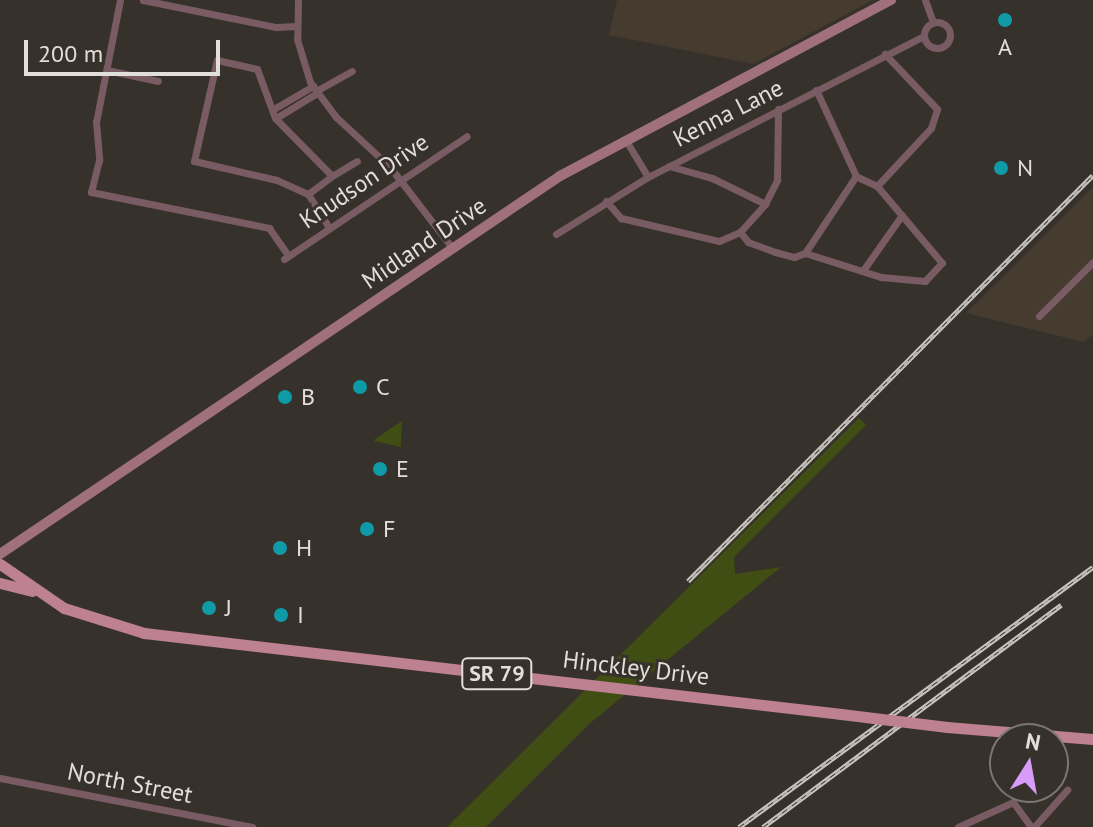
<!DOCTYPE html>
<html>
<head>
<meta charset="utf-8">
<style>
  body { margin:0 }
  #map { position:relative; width:1093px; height:827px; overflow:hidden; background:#37312b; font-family:"PT Sans",sans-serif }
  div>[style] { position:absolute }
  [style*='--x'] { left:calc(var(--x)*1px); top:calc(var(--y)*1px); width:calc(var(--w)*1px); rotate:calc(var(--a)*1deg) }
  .built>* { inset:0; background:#453b2f }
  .green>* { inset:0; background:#414e13 }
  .minor>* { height:7px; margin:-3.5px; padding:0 3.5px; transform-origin:3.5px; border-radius:3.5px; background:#795b63 }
  .minor>.ring { margin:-3.5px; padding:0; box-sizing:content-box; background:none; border:7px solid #795b63; border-radius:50% }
  .secondary>* { height:10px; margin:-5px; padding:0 5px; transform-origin:5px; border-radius:5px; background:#a0717d }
  .primary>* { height:11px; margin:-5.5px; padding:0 5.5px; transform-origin:5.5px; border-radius:5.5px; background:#bd8191 }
  .rail>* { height:5px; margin-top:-2.5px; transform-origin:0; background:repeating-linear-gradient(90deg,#37312b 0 6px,#c8c4be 0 12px); box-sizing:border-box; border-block:2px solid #c8c4be }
  .primary-bridge>* { height:11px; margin:-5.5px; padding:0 5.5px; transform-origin:5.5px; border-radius:5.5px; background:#bd8191 }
  .dots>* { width:22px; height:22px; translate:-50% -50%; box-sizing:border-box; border:4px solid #37312b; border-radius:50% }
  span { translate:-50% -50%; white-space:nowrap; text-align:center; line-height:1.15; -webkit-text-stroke:6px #37312b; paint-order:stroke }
  .shield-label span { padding:2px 6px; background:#37312b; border:2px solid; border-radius:6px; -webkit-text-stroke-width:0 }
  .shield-label { font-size:22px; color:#e2ded9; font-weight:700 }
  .poi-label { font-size:24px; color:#e2ded9 }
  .left { translate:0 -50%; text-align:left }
  .street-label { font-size:24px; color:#e2ded9 }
  .north { position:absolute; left:989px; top:723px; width:80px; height:80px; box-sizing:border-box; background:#37312b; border:2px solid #7b7671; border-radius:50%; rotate:11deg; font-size:22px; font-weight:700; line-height:32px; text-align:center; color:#e2ded9 }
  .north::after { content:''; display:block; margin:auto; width:28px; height:36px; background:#d79bf9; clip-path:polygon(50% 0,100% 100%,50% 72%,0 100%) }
  .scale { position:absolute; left:24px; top:40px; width:196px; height:36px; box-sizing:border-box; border:4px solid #e2ded9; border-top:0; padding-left:10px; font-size:24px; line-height:28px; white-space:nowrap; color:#e2ded9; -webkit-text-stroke:6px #37312b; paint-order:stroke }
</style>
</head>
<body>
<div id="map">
  <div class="built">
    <div style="clip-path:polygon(617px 0,873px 0,753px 64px,609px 35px)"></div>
    <div style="clip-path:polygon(1093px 187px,1093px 335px,1083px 342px,966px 313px)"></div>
  </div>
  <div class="green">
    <div style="clip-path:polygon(859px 418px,866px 425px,734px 557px,735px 574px,781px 567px,589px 724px,486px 827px,447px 827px)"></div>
    <div style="clip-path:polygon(402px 421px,401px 447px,374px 441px,375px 439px)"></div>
  </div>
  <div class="minor">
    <div style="--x:120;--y:0;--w:124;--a:101.1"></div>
    <div style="--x:96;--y:122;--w:38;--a:85"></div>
    <div style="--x:99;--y:160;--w:33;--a:104"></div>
    <div style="--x:91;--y:192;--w:182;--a:11.4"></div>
    <div style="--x:269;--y:228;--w:33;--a:55"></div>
    <div style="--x:143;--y:0;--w:136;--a:11.5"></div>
    <div style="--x:276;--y:27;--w:20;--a:-3"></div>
    <div style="--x:298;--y:0;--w:39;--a:91"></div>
    <div style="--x:297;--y:39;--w:45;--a:73.2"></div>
    <div style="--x:310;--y:82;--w:44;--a:53.4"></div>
    <div style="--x:336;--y:117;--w:74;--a:42.8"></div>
    <div style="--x:390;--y:167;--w:103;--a:52.5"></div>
    <div style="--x:925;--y:0;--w:23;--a:70"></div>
    <div class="ring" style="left:924px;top:22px;width:19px;height:19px"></div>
    <div style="--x:217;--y:60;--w:41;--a:12.7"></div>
    <div style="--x:257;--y:69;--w:52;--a:69.8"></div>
    <div style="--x:275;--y:118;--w:81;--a:45.5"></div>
    <div style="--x:332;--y:176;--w:30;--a:143"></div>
    <div style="--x:308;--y:194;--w:34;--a:-156"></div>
    <div style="--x:277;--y:180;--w:85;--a:-167.1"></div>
    <div style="--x:194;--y:161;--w:104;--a:-77.2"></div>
    <div style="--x:107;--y:70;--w:52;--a:12.2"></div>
    <div style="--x:316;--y:91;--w:41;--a:-29.1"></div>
    <div style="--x:272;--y:110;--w:48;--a:-30.3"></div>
    <div style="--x:276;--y:118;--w:48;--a:-31.4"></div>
    <div style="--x:625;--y:139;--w:44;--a:58.8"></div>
    <div style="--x:669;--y:166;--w:45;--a:15.6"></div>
    <div style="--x:712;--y:178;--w:59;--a:26.1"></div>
    <div style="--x:332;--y:176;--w:29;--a:-31"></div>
    <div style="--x:877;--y:186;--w:79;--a:-47"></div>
    <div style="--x:931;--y:128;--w:20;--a:-72"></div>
    <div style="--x:937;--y:109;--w:76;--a:-133.4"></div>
    <div style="--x:308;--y:194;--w:40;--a:58"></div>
    <div style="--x:606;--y:201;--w:23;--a:49"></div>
    <div style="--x:621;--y:218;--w:101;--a:13.2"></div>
    <div style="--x:719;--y:241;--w:23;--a:-23"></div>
    <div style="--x:740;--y:232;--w:13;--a:51"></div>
    <div style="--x:748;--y:242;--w:29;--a:20"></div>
    <div style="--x:775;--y:252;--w:20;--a:15"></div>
    <div style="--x:794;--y:257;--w:12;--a:-20"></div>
    <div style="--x:805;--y:253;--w:80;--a:17.5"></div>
    <div style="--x:881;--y:277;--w:44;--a:5.2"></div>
    <div style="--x:925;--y:281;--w:25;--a:-47"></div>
    <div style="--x:942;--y:263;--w:101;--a:-130.2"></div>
    <div style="--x:877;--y:186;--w:23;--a:-155"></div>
    <div style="--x:856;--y:176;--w:95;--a:-114.9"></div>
    <div style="--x:740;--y:232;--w:38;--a:-48"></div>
    <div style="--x:765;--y:204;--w:27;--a:-63"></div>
    <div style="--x:777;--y:180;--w:71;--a:-89.2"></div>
    <div style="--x:556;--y:234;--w:108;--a:-31.8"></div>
    <div style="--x:648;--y:177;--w:310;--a:-27.1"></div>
    <div style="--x:805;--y:253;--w:92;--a:-56.5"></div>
    <div style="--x:284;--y:259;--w:220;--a:-33.9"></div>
    <div style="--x:864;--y:269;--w:66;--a:-54.9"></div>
    <div style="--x:1039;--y:316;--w:76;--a:-45"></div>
    <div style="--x:0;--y:778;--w:257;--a:11"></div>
    <div style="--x:958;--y:827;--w:60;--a:-24.4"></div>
    <div style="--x:1013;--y:802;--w:31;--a:54"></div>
    <div style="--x:1034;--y:827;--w:50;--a:-48.3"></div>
  </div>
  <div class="secondary">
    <div style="--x:0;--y:554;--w:676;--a:-34.02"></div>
    <div style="--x:560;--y:176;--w:375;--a:-28"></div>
  </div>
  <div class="primary">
    <div style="--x:0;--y:564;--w:78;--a:34.5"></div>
    <div style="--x:64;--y:608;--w:84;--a:17.4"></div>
    <div style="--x:144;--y:633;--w:702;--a:6.63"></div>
    <div style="--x:0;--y:583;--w:33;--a:14"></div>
    <div style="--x:947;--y:727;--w:146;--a:4.7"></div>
  </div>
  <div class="rail">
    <div style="--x:688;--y:581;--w:573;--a:-45.07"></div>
    <div style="--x:739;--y:827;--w:439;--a:-36.3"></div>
    <div style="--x:763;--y:827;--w:372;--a:-36.7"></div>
  </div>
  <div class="primary-bridge">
    <div style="--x:841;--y:714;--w:107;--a:7"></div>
  </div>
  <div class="dots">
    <div style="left:1005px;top:20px;background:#0f9aa8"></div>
    <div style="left:1001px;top:168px;background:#0f9aa8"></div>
    <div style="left:360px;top:387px;background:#0f9aa8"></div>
    <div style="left:285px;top:397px;background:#0f9aa8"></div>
    <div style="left:380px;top:469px;background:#0f9aa8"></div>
    <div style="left:367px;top:529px;background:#0f9aa8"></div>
    <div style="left:280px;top:548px;background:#0f9aa8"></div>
    <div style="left:209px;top:608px;background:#0f9aa8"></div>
    <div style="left:281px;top:615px;background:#0f9aa8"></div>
  </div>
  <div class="shield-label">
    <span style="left:497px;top:674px">SR 79</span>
  </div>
  <div class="poi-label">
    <span style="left:1005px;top:47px">A</span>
    <span class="left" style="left:1017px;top:168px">N</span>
    <span class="left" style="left:376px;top:387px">C</span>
    <span class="left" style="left:301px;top:397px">B</span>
    <span class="left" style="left:396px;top:469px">E</span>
    <span class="left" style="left:383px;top:529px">F</span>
    <span class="left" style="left:296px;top:548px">H</span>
    <span class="left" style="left:225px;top:608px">J</span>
    <span class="left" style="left:297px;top:615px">I</span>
  </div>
  <div class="street-label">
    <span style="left:728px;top:113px;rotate:-27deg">Kenna Lane</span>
    <span style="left:364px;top:181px;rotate:-34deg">Knudson Drive</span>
    <span style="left:424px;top:243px;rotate:-34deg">Midland Drive</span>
    <span style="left:636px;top:668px;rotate:7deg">Hinckley Drive</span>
    <span style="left:130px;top:783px;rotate:11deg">North Street</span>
  </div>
  <div class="north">N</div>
  <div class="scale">200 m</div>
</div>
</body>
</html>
